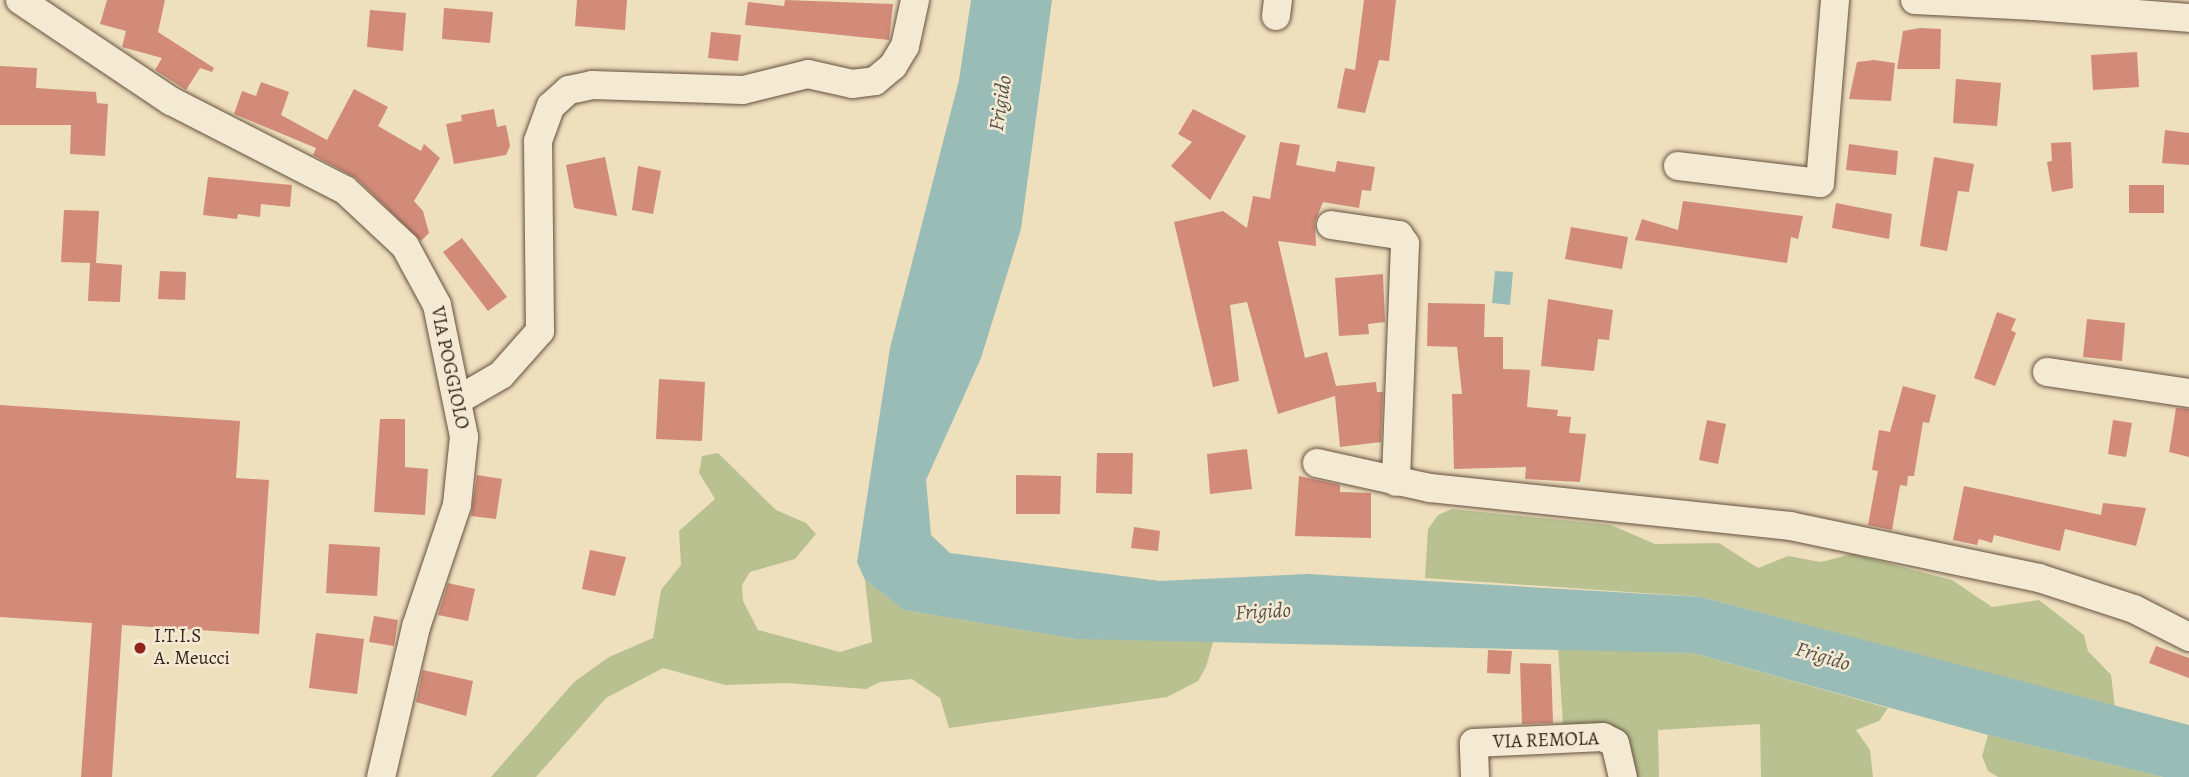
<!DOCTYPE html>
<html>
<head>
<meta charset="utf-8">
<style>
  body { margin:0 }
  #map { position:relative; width:2189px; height:777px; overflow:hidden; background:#eedfbd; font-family:Alegreya,serif }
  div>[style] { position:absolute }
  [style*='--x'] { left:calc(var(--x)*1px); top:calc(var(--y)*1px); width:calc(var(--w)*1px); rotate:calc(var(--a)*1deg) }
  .green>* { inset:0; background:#bac190 }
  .water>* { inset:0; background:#9abcb6 }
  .building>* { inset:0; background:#d28b78 }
  .roads { filter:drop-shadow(0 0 2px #665141) drop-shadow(0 0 2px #665141) }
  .street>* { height:28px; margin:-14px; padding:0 14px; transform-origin:14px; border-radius:14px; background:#f4ead4 }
  .dots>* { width:19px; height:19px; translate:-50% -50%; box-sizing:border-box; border:4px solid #f4ead4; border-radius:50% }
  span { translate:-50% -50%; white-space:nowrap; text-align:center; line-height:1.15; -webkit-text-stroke:5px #f4ead4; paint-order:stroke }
  .street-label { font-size:19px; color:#392218 }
  .poi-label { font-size:19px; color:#392218 }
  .left { translate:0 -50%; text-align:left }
  .water-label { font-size:21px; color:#565047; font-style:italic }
</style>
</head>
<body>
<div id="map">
  <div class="green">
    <div style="clip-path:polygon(718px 453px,776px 510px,806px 523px,816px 534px,795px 559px,750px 572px,742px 585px,743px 601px,758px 630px,840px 652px,872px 642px,865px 580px,904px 610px,1076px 639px,1214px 639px,1206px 667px,1198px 681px,1167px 697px,949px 728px,940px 698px,912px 679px,880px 682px,866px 689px,786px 683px,725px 685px,663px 668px,606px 698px,536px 777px,491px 777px,574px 682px,609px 657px,653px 638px,661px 590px,681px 565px,679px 531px,715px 499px,699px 473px,702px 456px)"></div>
    <div style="clip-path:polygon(1452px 509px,1611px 525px,1655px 544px,1719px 543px,1758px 568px,1788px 556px,1821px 562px,1852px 554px,1952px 580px,1992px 607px,2039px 600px,2084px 635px,2088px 651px,2111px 675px,2115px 707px,1701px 597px,1425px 578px,1428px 529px,1438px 515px)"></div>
    <div style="clip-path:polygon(1558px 648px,1693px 653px,1888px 708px,1879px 721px,1856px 730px,1870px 750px,1873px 777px,1761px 777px,1760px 724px,1658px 730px,1659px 777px,1627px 777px,1622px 738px,1568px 731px,1563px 724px)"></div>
    <div style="clip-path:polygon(1988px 735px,2163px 777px,1998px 777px,1988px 771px,1982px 756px)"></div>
  </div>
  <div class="water">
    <div style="clip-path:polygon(971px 0,1052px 0,1021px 229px,981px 358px,926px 480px,931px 535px,950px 553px,1160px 581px,1307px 574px,1701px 597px,2189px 725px,2189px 777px,2163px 777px,1988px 735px,1693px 653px,1076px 639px,904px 610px,865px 580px,857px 562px,890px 348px,959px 80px)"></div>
    <div style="clip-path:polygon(1495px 271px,1513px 272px,1510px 305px,1492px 303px)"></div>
  </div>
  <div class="building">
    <div style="clip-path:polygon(107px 0,165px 0,158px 32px,214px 68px,212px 72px,200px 68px,186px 90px,155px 70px,162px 58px,122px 47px,126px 31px,100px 24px)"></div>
    <div style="clip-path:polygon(577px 0,627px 0,625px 30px,575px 26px)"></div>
    <div style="clip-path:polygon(785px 0,893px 4px,889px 40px,745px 25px,748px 2px,784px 6px)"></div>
    <div style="clip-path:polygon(1364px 0,1396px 0,1389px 61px,1379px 60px,1365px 113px,1337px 108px,1345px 68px,1355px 70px)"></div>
    <div style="clip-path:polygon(444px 8px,493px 12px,490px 43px,442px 39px)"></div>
    <div style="clip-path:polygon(370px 10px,406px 13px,403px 51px,367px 47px)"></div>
    <div style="clip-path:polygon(1920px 28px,1941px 29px,1940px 69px,1897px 69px,1903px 31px)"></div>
    <div style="clip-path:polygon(711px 32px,741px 35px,738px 61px,708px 58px)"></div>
    <div style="clip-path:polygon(2137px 52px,2139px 87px,2093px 90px,2091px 55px)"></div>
    <div style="clip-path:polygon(1874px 60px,1895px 63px,1891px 101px,1849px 99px,1857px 62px)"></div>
    <div style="clip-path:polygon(0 66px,37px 68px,36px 88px,96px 92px,97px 103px,108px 104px,105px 156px,70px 154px,71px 125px,0 125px)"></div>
    <div style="clip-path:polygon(1956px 79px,2001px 83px,1997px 126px,1953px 123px)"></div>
    <div style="clip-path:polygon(261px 82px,289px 92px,281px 115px,327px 140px,354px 89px,388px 107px,378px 126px,421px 151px,424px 144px,440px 158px,414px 201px,423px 211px,429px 233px,421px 241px,356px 178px,313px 155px,316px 148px,234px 114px,242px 91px,256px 96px)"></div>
    <div style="clip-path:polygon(494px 109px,497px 127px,506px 125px,510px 146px,506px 155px,454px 164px,446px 124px,462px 121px,461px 115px)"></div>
    <div style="clip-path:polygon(1193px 109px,1246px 136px,1210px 200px,1171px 166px,1192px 142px,1178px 134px)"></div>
    <div style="clip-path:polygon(2165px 130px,2189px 133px,2189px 165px,2162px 163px)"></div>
    <div style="clip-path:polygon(1280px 142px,1300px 145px,1296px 165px,1335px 172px,1337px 161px,1375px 167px,1371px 191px,1362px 190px,1359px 208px,1323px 202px,1315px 222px,1316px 246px,1278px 241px,1305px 358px,1327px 352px,1336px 386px,1376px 382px,1377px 392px,1383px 392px,1381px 442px,1340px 447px,1335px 396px,1278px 414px,1247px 302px,1230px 305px,1239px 381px,1213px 387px,1174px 222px,1223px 211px,1247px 228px,1253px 196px,1270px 199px)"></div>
    <div style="clip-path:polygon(2071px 142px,2073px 188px,2052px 192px,2047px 162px,2052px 161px,2051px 143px)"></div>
    <div style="clip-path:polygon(1849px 144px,1898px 151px,1896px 175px,1846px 170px)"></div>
    <div style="clip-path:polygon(605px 157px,617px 216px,574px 208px,566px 165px)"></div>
    <div style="clip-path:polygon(1934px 157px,1974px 164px,1969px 192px,1958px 191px,1947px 251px,1920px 246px)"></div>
    <div style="clip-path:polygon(638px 166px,661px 171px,653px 214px,632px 210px)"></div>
    <div style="clip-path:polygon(208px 177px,292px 185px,290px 207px,261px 204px,260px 217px,238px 214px,237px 219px,203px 215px)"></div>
    <div style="clip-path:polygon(2129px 185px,2164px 185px,2164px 213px,2129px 213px)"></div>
    <div style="clip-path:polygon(1683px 201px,1803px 216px,1798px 239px,1791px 237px,1787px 263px,1635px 240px,1642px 219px,1678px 230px)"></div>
    <div style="clip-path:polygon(1836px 203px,1892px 214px,1889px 239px,1832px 228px)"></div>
    <div style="clip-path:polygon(64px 210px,99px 211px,96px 263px,122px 265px,120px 302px,88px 301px,90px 263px,61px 262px)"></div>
    <div style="clip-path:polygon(1571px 227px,1628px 237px,1622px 269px,1565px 259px)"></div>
    <div style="clip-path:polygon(462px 238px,507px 297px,488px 311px,443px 252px)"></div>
    <div style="clip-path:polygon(160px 271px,186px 272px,185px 300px,158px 299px)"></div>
    <div style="clip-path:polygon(1383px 274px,1385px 322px,1368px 324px,1369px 334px,1339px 336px,1335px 278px)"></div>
    <div style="clip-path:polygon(1548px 299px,1613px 310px,1609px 340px,1598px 339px,1594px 371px,1541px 366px)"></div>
    <div style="clip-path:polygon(1428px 303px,1485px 304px,1484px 337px,1503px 337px,1503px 369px,1530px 370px,1527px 407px,1558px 410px,1557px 416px,1571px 417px,1569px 433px,1586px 434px,1580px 482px,1525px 479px,1526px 467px,1454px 469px,1452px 394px,1462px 394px,1457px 347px,1427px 346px)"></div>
    <div style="clip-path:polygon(1997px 312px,2016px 319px,2011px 330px,2016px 333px,1995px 386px,1974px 378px)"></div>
    <div style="clip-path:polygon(2087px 319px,2125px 323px,2122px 361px,2083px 357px)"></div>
    <div style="clip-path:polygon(659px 379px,705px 382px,702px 441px,656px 439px)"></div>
    <div style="clip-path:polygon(1903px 386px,1936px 395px,1929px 423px,1923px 422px,1914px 476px,1908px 476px,1907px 486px,1900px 485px,1892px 530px,1868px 525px,1878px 471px,1872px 470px,1879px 430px,1890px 432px)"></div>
    <div style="clip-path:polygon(0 405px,240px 421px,236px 478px,269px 480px,259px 634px,122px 625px,112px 777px,81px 777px,92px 623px,0 617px)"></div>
    <div style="clip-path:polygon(2176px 408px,2189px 409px,2189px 457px,2169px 452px)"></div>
    <div style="clip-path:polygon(380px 419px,405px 419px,405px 467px,428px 469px,425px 515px,374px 512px)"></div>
    <div style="clip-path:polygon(1707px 420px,1726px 424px,1718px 464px,1699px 460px)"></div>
    <div style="clip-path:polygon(2113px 420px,2132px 423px,2126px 457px,2108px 454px)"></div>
    <div style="clip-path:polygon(1247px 449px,1252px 489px,1210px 494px,1207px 454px)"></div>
    <div style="clip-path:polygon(1097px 453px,1133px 453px,1132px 494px,1096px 493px)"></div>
    <div style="clip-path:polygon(477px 475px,502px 479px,496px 519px,471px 516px)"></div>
    <div style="clip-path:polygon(1016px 475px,1061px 476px,1060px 514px,1016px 514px)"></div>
    <div style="clip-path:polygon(1299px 476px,1340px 485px,1340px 492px,1371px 493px,1371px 538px,1295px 536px)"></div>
    <div style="clip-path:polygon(1964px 486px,2101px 515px,2103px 503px,2146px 508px,2136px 546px,2065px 529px,2060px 551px,1994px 535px,1992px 543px,1979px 539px,1977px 545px,1953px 540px)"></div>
    <div style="clip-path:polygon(1134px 527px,1160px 531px,1158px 551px,1131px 548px)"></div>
    <div style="clip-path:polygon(329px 544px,380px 547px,377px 596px,326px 593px)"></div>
    <div style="clip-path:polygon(590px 550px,626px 557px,615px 596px,582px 589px)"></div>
    <div style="clip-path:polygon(448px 583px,475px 589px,468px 621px,438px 615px)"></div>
    <div style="clip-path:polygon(374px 616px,398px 620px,394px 646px,369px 642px)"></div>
    <div style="clip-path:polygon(316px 633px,364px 639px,357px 694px,309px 688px)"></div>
    <div style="clip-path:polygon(2156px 646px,2189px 658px,2189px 678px,2149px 663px)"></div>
    <div style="clip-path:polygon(1488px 650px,1512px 651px,1510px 674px,1487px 673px)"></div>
    <div style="clip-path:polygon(1520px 663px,1551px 664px,1553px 723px,1522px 724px)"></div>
    <div style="clip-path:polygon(423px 670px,473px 681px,466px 716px,416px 702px)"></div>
  </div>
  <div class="roads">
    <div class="street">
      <div style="--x:20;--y:0;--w:182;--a:33.8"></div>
      <div style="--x:171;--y:101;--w:195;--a:27.1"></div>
      <div style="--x:345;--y:190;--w:82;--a:43"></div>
      <div style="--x:405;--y:246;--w:67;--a:61.5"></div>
      <div style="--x:437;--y:305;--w:135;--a:78.4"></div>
      <div style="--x:464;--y:437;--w:68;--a:95.9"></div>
      <div style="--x:457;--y:505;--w:129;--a:108.6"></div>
      <div style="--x:416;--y:627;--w:154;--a:103.1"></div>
      <div style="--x:1915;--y:0;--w:119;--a:2.9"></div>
      <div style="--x:2022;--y:0;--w:13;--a:27"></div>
      <div style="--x:2034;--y:6;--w:155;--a:4.4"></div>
      <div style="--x:1276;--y:16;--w:16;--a:-83"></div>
      <div style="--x:1678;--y:166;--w:143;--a:6.8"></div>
      <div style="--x:1820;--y:183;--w:184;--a:-85.3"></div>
      <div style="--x:1331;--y:225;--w:69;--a:8.4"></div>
      <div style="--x:1399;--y:235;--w:11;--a:56"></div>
      <div style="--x:1405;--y:244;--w:238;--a:92.2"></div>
      <div style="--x:2047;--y:372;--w:144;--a:8.4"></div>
      <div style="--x:458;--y:400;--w:50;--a:-30.2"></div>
      <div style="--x:501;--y:375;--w:59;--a:-48.4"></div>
      <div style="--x:540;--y:331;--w:190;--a:-90.6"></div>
      <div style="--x:538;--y:141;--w:37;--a:-70"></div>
      <div style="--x:551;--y:106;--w:24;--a:-42"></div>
      <div style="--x:569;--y:90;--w:24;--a:-12"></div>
      <div style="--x:592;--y:85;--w:151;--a:1.9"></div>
      <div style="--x:743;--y:90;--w:67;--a:-13.8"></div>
      <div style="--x:808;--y:74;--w:45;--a:12.8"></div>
      <div style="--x:852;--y:84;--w:23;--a:-7"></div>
      <div style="--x:875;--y:81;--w:23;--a:-40"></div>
      <div style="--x:893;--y:66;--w:23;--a:-59"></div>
      <div style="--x:905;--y:46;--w:47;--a:-77.7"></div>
      <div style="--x:1317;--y:463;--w:116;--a:12.5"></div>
      <div style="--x:1430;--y:488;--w:362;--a:6"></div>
      <div style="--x:1790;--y:526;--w:254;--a:11.8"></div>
      <div style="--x:2039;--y:578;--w:100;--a:18.1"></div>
      <div style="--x:2134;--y:609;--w:62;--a:27"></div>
      <div style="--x:1475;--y:777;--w:34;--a:-92"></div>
      <div style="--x:1474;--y:743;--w:129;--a:-2.7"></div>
      <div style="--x:1603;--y:737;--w:13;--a:27"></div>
      <div style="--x:1615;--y:743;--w:35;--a:77"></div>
    </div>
  </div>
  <div class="dots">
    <div style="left:140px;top:648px;background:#8f2418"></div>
  </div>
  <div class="street-label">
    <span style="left:449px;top:368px;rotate:78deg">VIA POGGIOLO</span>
    <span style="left:1546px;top:741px;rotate:-2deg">VIA REMOLA</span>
  </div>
  <div class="poi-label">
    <span class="left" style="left:154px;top:648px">I.T.I.S<br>A. Meucci</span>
  </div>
  <div class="water-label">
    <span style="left:1000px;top:103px;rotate:-81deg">Frigido</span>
    <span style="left:1263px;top:611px;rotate:-3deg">Frigido</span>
    <span style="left:1823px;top:656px;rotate:17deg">Frigido</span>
  </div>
</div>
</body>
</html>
